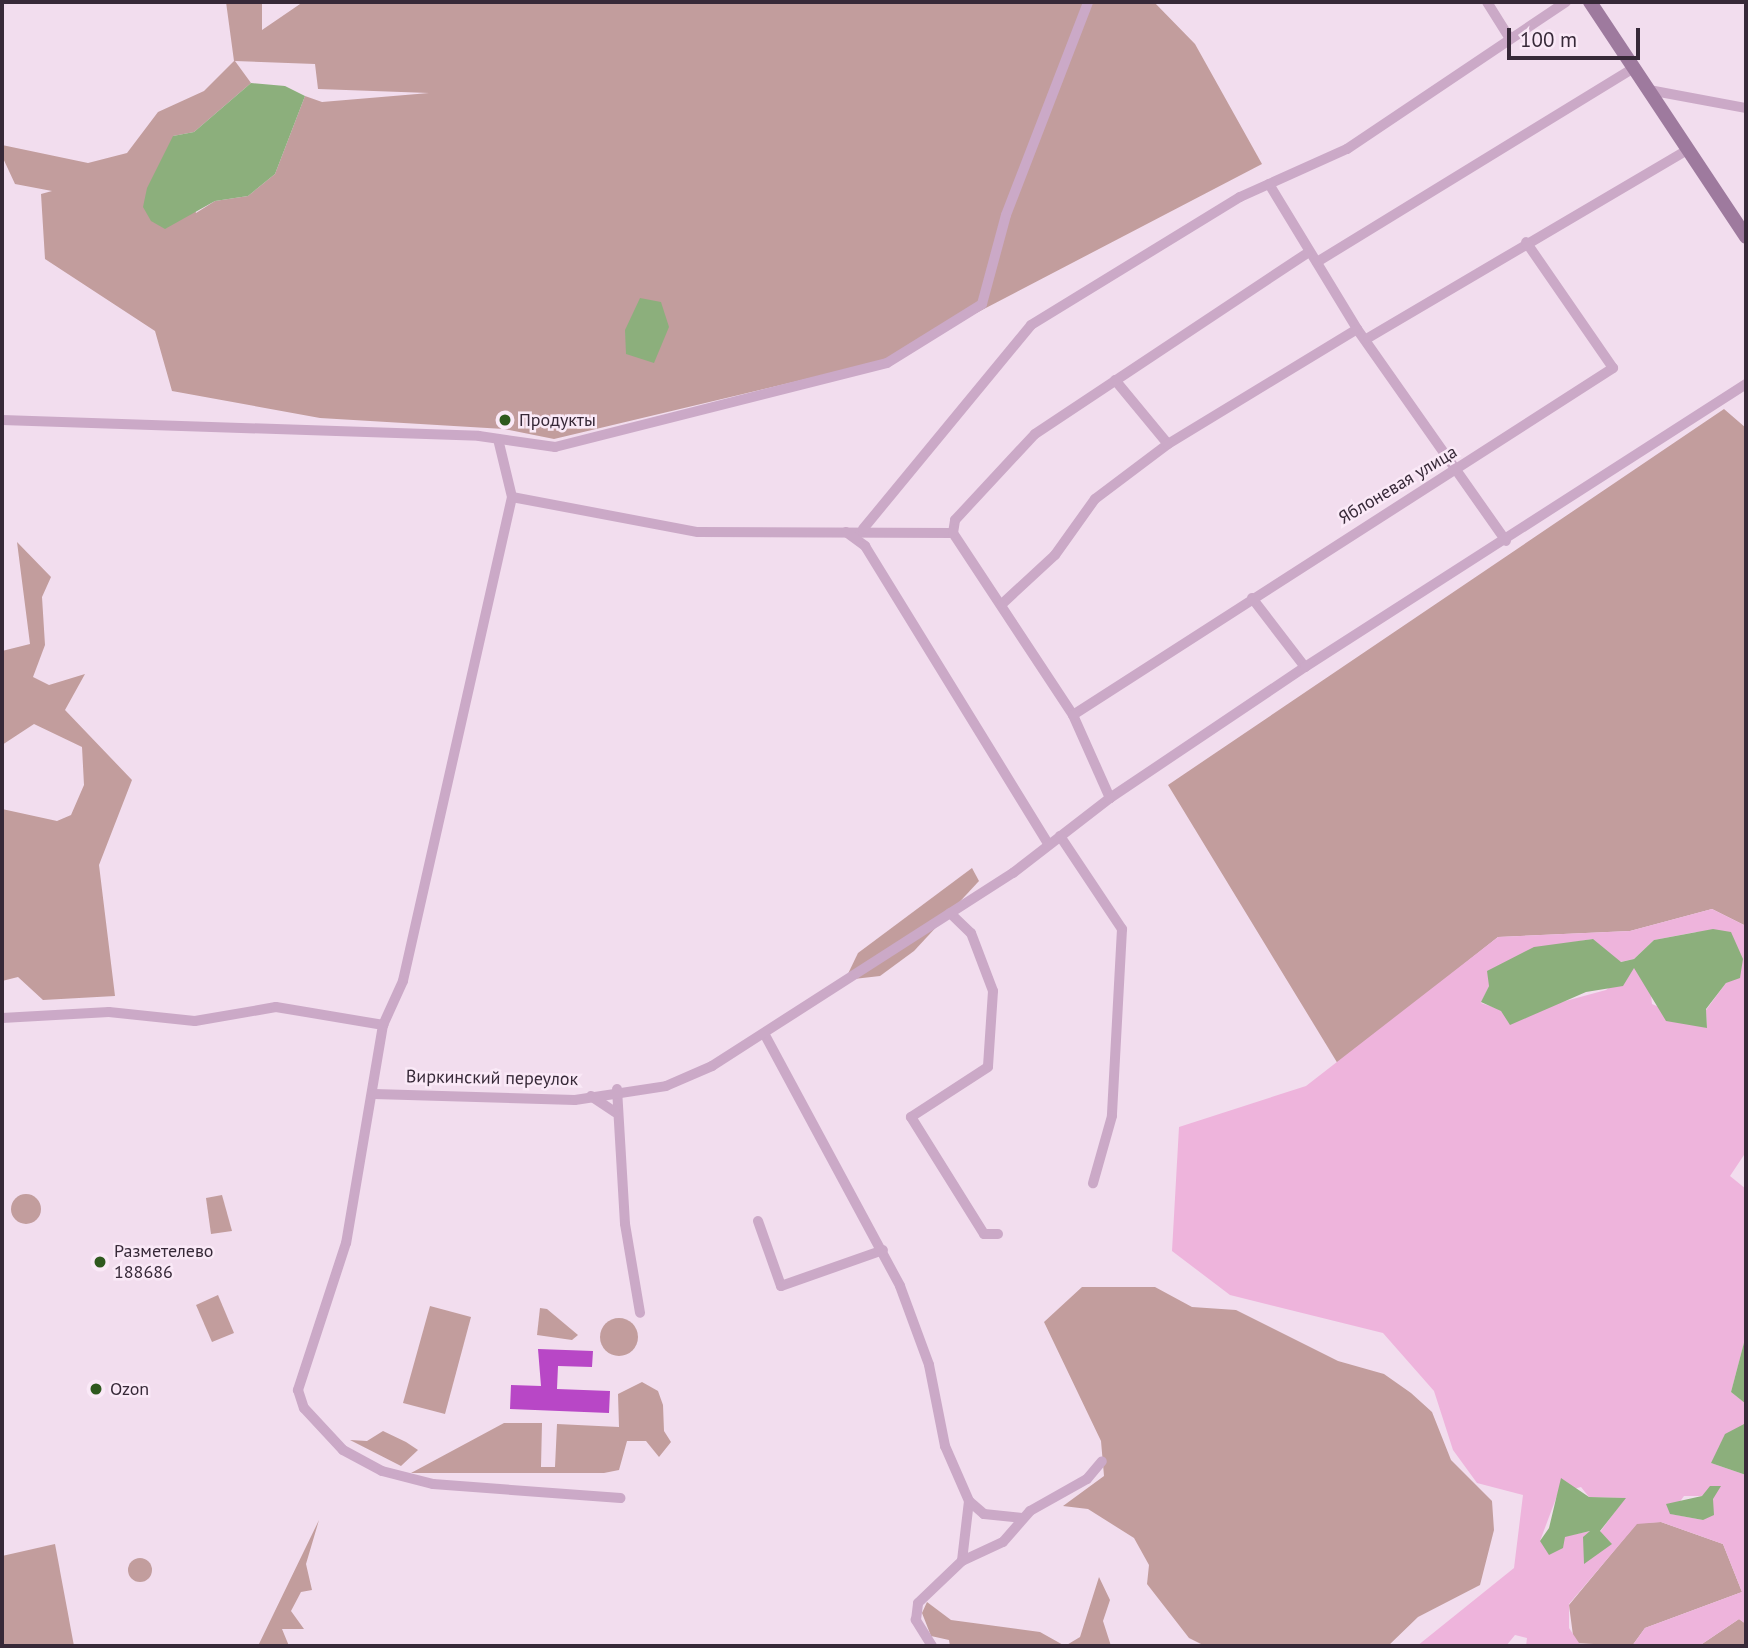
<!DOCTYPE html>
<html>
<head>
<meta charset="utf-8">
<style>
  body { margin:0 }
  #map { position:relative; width:1748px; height:1648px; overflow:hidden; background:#f2ddee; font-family:"PT Sans",sans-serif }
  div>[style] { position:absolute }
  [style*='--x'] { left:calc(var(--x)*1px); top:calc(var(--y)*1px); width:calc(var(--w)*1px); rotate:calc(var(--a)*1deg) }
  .green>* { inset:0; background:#c29d9d }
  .round { border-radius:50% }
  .sand>* { inset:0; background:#eeb4dc }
  .water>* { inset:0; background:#8caf7c }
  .building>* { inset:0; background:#b847c6 }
  .street>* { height:10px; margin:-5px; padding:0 5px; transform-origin:5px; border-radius:5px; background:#cba9c7 }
  .secondary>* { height:14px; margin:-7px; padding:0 7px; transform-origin:7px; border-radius:7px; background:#9e7a9e }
  .dots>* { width:19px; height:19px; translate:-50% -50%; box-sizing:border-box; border:4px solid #fae9f7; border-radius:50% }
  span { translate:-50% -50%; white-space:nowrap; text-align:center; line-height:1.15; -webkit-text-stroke:5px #fae9f7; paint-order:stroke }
  .poi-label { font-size:18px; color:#372938 }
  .left { translate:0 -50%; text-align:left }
  .street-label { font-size:18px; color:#372938 }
  .frame { position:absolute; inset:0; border:4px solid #372938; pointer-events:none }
  .scale { position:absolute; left:1507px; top:28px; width:133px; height:32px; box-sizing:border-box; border:4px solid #372938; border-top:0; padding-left:9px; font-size:21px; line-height:24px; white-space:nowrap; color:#372938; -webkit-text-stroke:5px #fae9f7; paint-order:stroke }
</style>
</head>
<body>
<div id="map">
  <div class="green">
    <div style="clip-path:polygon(evenodd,226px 2px,262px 2px,262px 30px,303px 2px,1154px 2px,1195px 44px,1262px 164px,886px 360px,554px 439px,504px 429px,320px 418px,172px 391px,155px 331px,45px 259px,41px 194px,52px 191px,15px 184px,2px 156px,2px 145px,88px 163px,127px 153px,158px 112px,204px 91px,234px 61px,226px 2px,235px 61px,315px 64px,318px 89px,429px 93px,322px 102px,305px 96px,275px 174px,248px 196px,215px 201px,196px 213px,173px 136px,194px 132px,251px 83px,235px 61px)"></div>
    <div style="clip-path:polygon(1724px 409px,1746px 428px,1746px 926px,1712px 909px,1630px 931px,1498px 937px,1338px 1064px,1168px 785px)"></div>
    <div style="clip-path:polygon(17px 542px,51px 577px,42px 597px,45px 645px,33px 677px,49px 685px,85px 674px,65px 710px,132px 780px,99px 865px,115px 996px,43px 1000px,18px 977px,2px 981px,2px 809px,57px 821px,71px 815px,84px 785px,82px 747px,34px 724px,2px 745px,2px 651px,30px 644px)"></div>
    <div style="clip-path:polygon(972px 868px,979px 881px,914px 951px,880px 976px,845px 980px,858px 953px)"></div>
    <div class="round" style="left:11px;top:1194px;width:30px;height:30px"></div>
    <div style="clip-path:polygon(222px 1195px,232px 1231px,211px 1234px,206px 1198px)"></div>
    <div style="clip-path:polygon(1082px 1287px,1155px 1287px,1192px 1307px,1236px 1310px,1338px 1361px,1384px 1374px,1411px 1393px,1432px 1412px,1451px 1460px,1492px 1501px,1494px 1530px,1480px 1585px,1418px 1617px,1388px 1646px,1205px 1646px,1189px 1638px,1147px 1584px,1149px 1565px,1134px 1538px,1088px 1509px,1063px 1506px,1104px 1476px,1101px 1441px,1044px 1322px)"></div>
    <div style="clip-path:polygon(218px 1295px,234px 1333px,212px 1342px,196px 1305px)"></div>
    <div style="clip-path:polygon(430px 1306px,471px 1317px,445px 1414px,403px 1403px)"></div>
    <div style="clip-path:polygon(540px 1308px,547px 1309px,578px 1335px,572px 1340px,537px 1335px)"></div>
    <div class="round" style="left:600px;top:1318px;width:38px;height:38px"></div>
    <div style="clip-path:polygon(642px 1382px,658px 1391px,663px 1405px,664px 1431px,671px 1442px,659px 1457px,646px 1441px,627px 1441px,619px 1470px,604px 1473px,411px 1473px,504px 1423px,542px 1423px,541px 1467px,555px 1467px,557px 1424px,619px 1427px,618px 1394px)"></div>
    <div style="clip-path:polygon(383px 1431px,406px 1442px,418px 1450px,401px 1466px,350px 1440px,367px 1441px)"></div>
    <div style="clip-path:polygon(319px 1520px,306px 1564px,312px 1590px,301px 1592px,291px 1611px,304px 1629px,282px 1629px,289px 1646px,258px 1646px)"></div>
    <div style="clip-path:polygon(1661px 1522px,1723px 1544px,1742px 1592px,1645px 1628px,1632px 1646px,1574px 1643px,1569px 1605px,1637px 1523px)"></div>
    <div style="clip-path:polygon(55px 1544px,74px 1646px,2px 1646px,2px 1556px)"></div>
    <div class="round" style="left:128px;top:1558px;width:24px;height:24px"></div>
    <div style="clip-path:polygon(1099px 1577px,1110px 1600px,1103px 1621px,1111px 1646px,950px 1646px,949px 1640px,931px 1636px,922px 1613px,927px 1602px,951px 1620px,1040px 1632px,1065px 1646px,1080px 1637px)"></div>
    <div style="clip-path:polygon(1739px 1619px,1746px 1624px,1746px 1646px,1699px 1646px)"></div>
  </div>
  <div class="sand">
    <div style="clip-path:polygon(evenodd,1712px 909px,1746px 926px,1746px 1152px,1730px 1176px,1746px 1189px,1746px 1335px,1731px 1392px,1746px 1404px,1746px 1423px,1711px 1463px,1746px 1475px,1746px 1624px,1739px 1619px,1699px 1646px,1632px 1646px,1645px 1628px,1742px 1592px,1723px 1544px,1661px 1522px,1637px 1524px,1569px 1604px,1569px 1628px,1581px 1646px,1526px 1646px,1527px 1638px,1515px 1635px,1506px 1646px,1417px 1646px,1514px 1568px,1523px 1495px,1477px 1483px,1453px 1450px,1434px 1391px,1383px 1333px,1230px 1295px,1172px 1251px,1179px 1127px,1306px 1086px,1498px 937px,1630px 931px,1712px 909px,1696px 932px,1726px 983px,1706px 1010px,1707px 1028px,1652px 1004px,1650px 985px,1634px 967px,1606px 990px,1547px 1006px,1526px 1018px,1481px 1003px,1489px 986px,1569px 943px,1592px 939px,1620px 962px,1634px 959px,1654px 940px,1696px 932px,1712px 909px,1581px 1487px,1589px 1497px,1625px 1498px,1600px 1532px,1612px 1544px,1591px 1531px,1540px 1541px,1558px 1493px,1581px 1487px,1712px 909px,1684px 1496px,1702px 1496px,1703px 1520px,1671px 1514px,1684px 1496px)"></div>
  </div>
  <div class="water">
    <div style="clip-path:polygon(251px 83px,285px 86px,305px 96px,275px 174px,248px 196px,215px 201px,165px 229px,151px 221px,143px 207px,147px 188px,173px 136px,194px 132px)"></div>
    <div style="clip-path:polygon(640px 298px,661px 302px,669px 327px,654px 363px,626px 354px,625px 330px)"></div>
    <div style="clip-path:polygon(1713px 929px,1731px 932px,1743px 959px,1740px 978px,1726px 983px,1706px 1009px,1707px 1028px,1666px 1021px,1634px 968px,1623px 986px,1586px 992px,1510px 1025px,1501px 1011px,1481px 1002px,1489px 986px,1487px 971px,1534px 947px,1593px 939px,1621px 962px,1634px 959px,1654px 940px)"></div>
    <div style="clip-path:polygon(1746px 1335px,1746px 1404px,1731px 1392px)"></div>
    <div style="clip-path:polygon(1746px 1423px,1746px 1475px,1711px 1463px,1725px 1434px)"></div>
    <div style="clip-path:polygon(1561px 1478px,1589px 1497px,1626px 1498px,1600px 1531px,1612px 1544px,1584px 1564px,1583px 1537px,1590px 1531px,1565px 1537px,1563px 1548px,1549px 1555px,1540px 1541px,1549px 1528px)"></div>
    <div style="clip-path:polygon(1710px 1486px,1721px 1486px,1713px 1499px,1714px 1515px,1703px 1520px,1670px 1514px,1666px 1504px,1702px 1496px)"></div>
  </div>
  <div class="building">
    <div style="clip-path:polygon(538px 1349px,593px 1351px,592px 1367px,558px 1366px,557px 1389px,610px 1391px,609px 1413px,510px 1409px,511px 1385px,541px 1386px)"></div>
  </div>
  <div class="street">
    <div style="--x:1487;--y:2;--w:40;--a:58"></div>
    <div style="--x:1649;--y:90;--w:99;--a:10.5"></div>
    <div style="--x:1269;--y:184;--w:170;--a:58.7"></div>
    <div style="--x:1357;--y:329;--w:259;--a:54.9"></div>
    <div style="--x:1317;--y:262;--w:369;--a:-31.5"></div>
    <div style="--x:1368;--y:338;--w:370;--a:-30.5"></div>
    <div style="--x:1115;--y:380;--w:83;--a:50.4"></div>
    <div style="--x:2;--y:420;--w:477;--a:1.9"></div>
    <div style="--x:479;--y:436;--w:77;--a:8.2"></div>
    <div style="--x:555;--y:447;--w:342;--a:-14.2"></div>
    <div style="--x:887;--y:363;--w:112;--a:-31.8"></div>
    <div style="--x:982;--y:304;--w:92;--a:-74.9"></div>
    <div style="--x:1006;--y:215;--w:228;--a:-68.9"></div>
    <div style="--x:498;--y:439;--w:60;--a:76.4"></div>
    <div style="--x:512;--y:497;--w:496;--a:102.7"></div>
    <div style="--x:403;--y:981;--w:48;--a:114.4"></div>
    <div style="--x:383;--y:1025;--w:221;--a:99.6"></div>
    <div style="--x:346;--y:1243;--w:155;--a:108.1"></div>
    <div style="--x:298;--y:1390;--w:19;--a:72"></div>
    <div style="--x:304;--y:1408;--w:57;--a:47.1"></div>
    <div style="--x:343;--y:1450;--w:44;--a:28.3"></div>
    <div style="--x:382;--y:1471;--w:53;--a:14.3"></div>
    <div style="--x:433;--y:1484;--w:188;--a:4.3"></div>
    <div style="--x:512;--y:497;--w:189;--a:10.7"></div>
    <div style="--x:698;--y:532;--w:255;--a:0.2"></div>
    <div style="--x:953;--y:533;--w:218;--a:56.6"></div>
    <div style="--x:1073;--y:715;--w:91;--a:66"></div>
    <div style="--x:863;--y:529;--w:264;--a:-50.5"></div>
    <div style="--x:1031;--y:325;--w:245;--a:-31.5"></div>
    <div style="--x:1240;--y:197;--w:117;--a:-24.2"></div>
    <div style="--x:1347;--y:149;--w:264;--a:-33.9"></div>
    <div style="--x:846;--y:532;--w:24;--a:36"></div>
    <div style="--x:865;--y:546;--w:350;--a:58.4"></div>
    <div style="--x:953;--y:533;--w:13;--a:-81"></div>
    <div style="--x:955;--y:520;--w:117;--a:-47.1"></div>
    <div style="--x:1035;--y:434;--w:327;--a:-33.6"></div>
    <div style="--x:1252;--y:598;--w:87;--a:52.5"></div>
    <div style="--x:1002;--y:604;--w:72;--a:-42.8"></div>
    <div style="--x:1055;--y:555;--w:69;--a:-54.5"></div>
    <div style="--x:1095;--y:499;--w:91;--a:-37"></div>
    <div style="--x:1168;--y:444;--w:221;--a:-31.3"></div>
    <div style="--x:1073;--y:715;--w:642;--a:-32.72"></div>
    <div style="--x:1613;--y:368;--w:153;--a:-124.6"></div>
    <div style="--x:1060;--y:836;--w:112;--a:56.3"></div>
    <div style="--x:1122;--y:929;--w:187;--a:93.1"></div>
    <div style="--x:1112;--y:1116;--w:70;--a:105.8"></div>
    <div style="--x:950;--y:913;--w:29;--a:44"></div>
    <div style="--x:971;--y:933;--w:62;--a:69.2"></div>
    <div style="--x:993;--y:991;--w:76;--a:93.8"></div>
    <div style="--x:988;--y:1067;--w:92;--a:147"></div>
    <div style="--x:911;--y:1117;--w:138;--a:58"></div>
    <div style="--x:984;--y:1234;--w:14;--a:0"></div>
    <div style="--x:2;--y:1018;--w:107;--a:-3.2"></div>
    <div style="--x:109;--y:1012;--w:86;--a:6"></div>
    <div style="--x:195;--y:1021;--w:82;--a:-9.8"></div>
    <div style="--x:276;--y:1007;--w:109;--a:9.5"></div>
    <div style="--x:765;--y:1035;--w:285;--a:61.7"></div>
    <div style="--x:900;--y:1286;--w:84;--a:69.8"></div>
    <div style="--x:929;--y:1365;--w:83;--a:78.8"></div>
    <div style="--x:945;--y:1446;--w:60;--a:66.4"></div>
    <div style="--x:969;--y:1501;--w:60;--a:96.7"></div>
    <div style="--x:617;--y:1089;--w:135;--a:86.6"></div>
    <div style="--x:625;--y:1224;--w:90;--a:80.4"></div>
    <div style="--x:374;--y:1094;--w:201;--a:1.7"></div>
    <div style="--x:575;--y:1100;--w:92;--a:-8.7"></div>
    <div style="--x:666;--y:1086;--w:50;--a:-23.5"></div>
    <div style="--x:712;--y:1066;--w:358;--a:-32.7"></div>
    <div style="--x:1013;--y:873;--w:123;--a:-37.7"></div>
    <div style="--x:1110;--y:798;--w:235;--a:-33.9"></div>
    <div style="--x:1305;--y:667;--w:524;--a:-32.69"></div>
    <div style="--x:591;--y:1096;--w:29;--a:34"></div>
    <div style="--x:758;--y:1221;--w:69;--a:70.5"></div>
    <div style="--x:781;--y:1286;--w:108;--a:-19.4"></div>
    <div style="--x:969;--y:1501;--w:20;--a:41"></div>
    <div style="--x:984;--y:1514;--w:38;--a:6"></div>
    <div style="--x:932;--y:1646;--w:31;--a:-122"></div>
    <div style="--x:916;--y:1620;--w:17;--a:-83"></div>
    <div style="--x:918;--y:1603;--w:61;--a:-43.7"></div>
    <div style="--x:962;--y:1561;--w:45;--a:-24.9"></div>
    <div style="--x:1003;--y:1542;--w:41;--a:-48.9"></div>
    <div style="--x:1030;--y:1511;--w:65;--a:-29.3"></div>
    <div style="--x:1087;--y:1479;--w:23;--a:-50"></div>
  </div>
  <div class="secondary">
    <div style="--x:1590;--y:2;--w:282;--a:56.4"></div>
  </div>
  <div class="dots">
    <div style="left:505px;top:420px;background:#2f591e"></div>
    <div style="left:100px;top:1262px;background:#2f591e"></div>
    <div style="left:96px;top:1389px;background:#2f591e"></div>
  </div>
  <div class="poi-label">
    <span class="left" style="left:519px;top:420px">Продукты</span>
    <span class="left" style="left:114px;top:1262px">Разметелево<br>188686</span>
    <span class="left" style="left:110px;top:1389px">Ozon</span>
  </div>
  <div class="street-label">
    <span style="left:1398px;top:485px;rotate:-31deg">Яблоневая улица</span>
    <span style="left:492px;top:1078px;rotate:1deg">Виркинский переулок</span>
  </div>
  <div class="frame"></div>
  <div class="scale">100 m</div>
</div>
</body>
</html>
